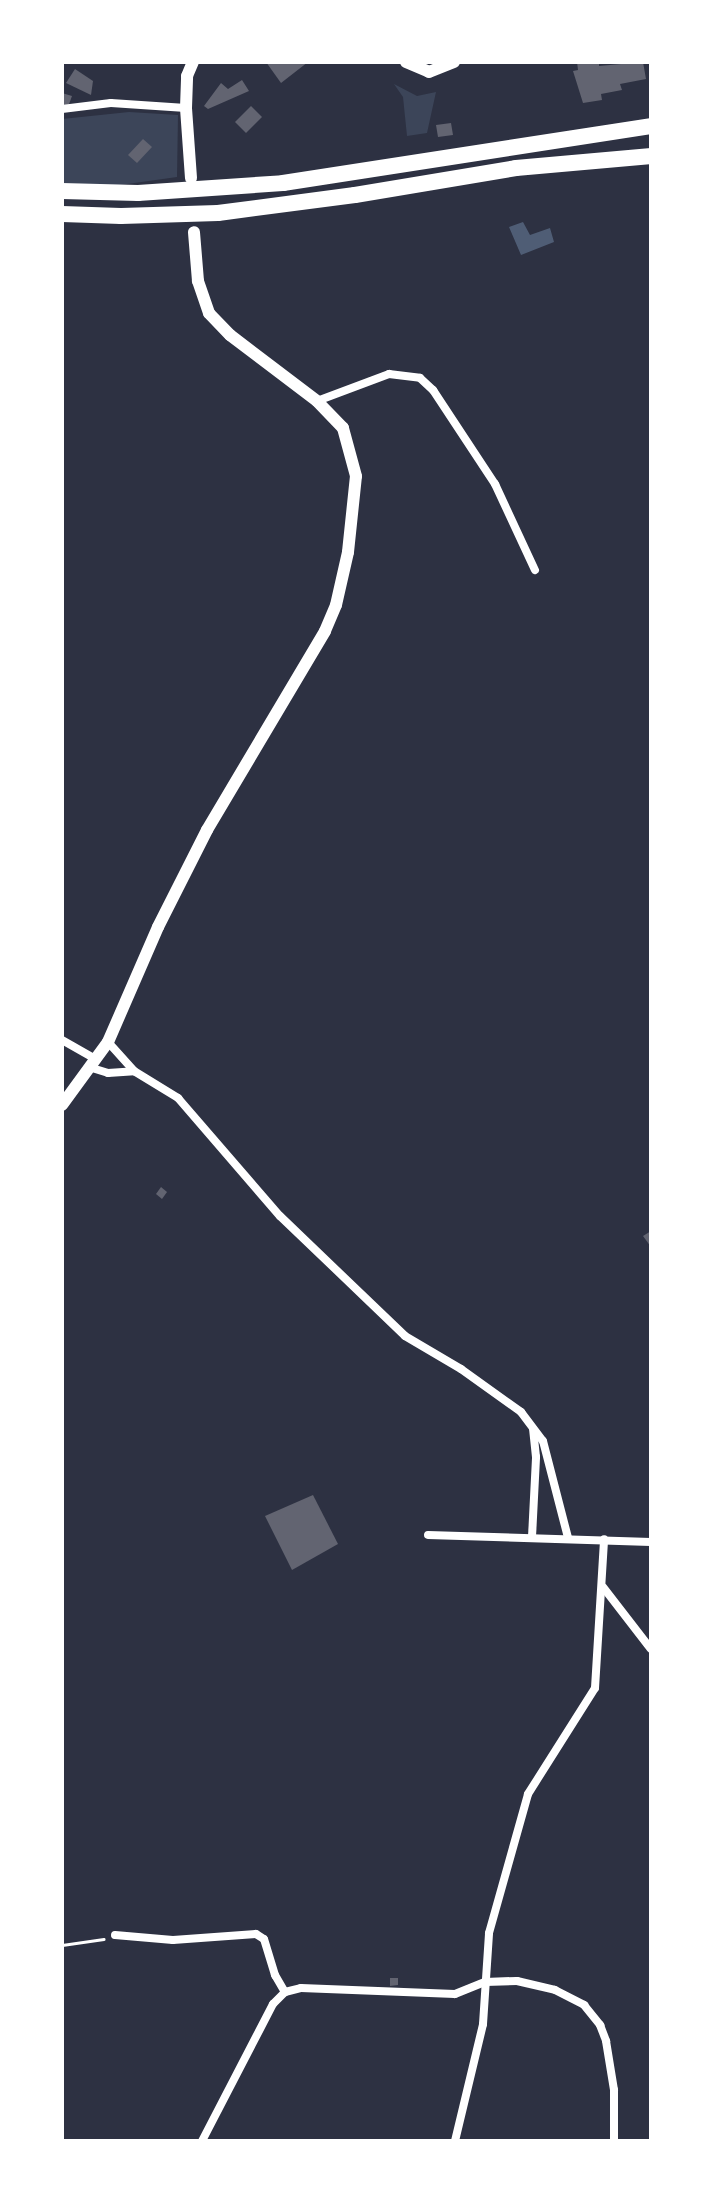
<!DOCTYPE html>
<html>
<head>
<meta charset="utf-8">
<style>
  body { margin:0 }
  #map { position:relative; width:713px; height:2203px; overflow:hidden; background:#2d3142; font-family:"IBM Plex Sans",sans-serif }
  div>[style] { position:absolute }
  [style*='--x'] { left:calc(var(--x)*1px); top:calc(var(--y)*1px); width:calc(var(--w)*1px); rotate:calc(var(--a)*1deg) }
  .green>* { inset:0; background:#3c4559 }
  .water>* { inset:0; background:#4f5d75 }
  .building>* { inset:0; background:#626471 }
  .path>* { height:3px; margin:-1.5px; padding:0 1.5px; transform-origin:1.5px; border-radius:1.5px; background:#fff }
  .minor>* { height:8px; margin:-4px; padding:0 4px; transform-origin:4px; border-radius:4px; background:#fff }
  .tertiary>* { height:12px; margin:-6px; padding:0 6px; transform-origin:6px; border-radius:6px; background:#fff }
  .trunk>* { height:16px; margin:-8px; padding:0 8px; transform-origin:8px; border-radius:8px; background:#fff }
  span { translate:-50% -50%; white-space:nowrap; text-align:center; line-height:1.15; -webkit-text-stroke:8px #fff; paint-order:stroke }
  .frame { position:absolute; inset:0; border:64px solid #fff; pointer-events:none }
</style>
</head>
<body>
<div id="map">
  <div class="green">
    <div style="clip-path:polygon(394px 84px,417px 96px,436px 92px,427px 133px,407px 136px,403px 97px)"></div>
    <div style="clip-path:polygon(129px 112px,178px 115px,177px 177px,113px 186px,62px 183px,62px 119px)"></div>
  </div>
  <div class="water">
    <div style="clip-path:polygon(523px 222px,530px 235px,550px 228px,554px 242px,521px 255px,509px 227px)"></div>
  </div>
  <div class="building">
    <div style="clip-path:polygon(266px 62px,308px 62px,281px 83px)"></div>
    <div style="clip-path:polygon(577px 62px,599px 62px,599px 66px,643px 62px,646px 79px,620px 84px,622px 90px,601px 94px,602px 100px,583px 103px,573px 71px,578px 70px)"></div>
    <div style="clip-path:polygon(75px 69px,93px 81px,91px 95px,66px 83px)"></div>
    <div style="clip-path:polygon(242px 80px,249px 91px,208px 109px,204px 106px,221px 83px,228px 89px)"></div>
    <div style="clip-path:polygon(62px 93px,72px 96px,68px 107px,62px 107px)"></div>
    <div style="clip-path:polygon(251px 106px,262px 117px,246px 133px,235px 122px)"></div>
    <div style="clip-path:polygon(451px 123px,453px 135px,438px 137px,436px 125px)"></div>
    <div style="clip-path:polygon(143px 139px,152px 147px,137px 163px,128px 155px)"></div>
    <div style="clip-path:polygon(161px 1187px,167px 1192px,162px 1199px,156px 1194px)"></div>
    <div style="clip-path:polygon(651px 1231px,651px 1247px,643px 1236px)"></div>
    <div style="clip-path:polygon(313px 1495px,338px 1544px,292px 1570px,265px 1516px)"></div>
    <div style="clip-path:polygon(390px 1978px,398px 1978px,398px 1985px,390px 1986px)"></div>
  </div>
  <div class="path">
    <div style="--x:62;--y:1945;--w:42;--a:-8.1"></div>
  </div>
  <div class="minor">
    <div style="--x:62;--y:109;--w:49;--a:-7"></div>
    <div style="--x:111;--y:103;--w:75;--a:3.8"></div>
    <div style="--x:317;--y:401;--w:77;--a:-20.6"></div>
    <div style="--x:389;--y:374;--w:31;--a:7"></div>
    <div style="--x:420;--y:378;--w:18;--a:43"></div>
    <div style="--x:433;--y:390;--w:113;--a:56.6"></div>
    <div style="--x:495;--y:484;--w:95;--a:65.1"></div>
    <div style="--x:62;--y:1040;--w:40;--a:29.7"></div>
    <div style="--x:108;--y:1042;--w:39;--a:48"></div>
    <div style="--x:134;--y:1071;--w:52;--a:31.5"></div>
    <div style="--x:178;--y:1098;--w:156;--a:49.2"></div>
    <div style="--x:280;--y:1216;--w:173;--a:43.8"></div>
    <div style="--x:405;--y:1336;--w:65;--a:30.5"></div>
    <div style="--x:461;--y:1369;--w:74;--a:35.6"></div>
    <div style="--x:521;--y:1412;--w:36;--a:53"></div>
    <div style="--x:543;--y:1441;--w:100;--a:75.5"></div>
    <div style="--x:92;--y:1068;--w:17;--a:17"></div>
    <div style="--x:108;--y:1073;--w:26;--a:-4"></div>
    <div style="--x:428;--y:1535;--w:223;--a:1.8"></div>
    <div style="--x:532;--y:1537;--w:80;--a:-87.1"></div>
    <div style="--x:536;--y:1457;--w:28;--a:-96"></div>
    <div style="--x:603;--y:1587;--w:78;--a:52.3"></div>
    <div style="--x:115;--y:1935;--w:58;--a:4.9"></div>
    <div style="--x:173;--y:1940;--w:83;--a:-4.1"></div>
    <div style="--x:256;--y:1934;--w:9;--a:32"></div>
    <div style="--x:264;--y:1939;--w:38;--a:73"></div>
    <div style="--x:275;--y:1975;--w:20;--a:60"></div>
    <div style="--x:202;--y:2141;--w:154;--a:-62.6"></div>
    <div style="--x:273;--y:2004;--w:17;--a:-45"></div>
    <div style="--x:285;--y:1992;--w:16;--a:-14"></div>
    <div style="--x:301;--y:1988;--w:154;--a:2.2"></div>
    <div style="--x:455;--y:1994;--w:32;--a:-22"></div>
    <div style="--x:485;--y:1982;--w:32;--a:-2"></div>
    <div style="--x:517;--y:1981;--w:39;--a:13"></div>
    <div style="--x:555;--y:1990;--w:33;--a:27"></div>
    <div style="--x:584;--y:2005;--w:26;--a:51"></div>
    <div style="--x:600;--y:2025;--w:17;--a:69"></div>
    <div style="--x:606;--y:2041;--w:50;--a:80.7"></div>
    <div style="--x:614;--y:2090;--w:51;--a:90"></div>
    <div style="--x:455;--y:2141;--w:120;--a:-76.5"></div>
    <div style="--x:483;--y:2024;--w:91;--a:-86.2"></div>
    <div style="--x:489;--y:1933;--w:144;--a:-74.3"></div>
    <div style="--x:528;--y:1794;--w:125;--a:-57.7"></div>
    <div style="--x:595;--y:1688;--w:149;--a:-86.5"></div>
  </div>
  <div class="tertiary">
    <div style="--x:406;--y:62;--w:25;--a:23"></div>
    <div style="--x:429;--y:72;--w:27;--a:-22"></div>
    <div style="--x:191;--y:178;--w:70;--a:-94.1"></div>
    <div style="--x:186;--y:108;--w:32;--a:-88"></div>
    <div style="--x:187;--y:76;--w:15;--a:-67"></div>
    <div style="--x:62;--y:1105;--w:78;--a:-53.9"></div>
    <div style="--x:108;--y:1042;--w:125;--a:-66.5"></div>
    <div style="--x:158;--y:927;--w:109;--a:-63.2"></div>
    <div style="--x:207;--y:830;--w:231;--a:-59.3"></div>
    <div style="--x:325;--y:631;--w:28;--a:-67"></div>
    <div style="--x:336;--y:605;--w:54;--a:-77.2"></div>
    <div style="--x:348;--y:552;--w:76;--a:-84"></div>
    <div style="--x:356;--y:476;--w:50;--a:-105.2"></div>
    <div style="--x:343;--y:428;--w:37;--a:-134"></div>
    <div style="--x:317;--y:401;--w:109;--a:-142.8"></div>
    <div style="--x:230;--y:335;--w:30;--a:-134"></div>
    <div style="--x:209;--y:313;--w:34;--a:-109"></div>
    <div style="--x:198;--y:281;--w:49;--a:-94.7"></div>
  </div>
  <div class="trunk">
    <div style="--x:62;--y:191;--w:76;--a:1.5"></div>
    <div style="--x:138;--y:193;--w:145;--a:-3.9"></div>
    <div style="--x:283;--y:183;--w:372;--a:-8.8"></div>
    <div style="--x:62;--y:214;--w:59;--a:1.9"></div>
    <div style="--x:121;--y:216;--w:97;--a:-1.8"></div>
    <div style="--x:218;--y:213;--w:138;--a:-7.5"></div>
    <div style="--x:355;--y:195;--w:163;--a:-9.5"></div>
    <div style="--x:516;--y:168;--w:136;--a:-5.1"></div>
  </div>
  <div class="frame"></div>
</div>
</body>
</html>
